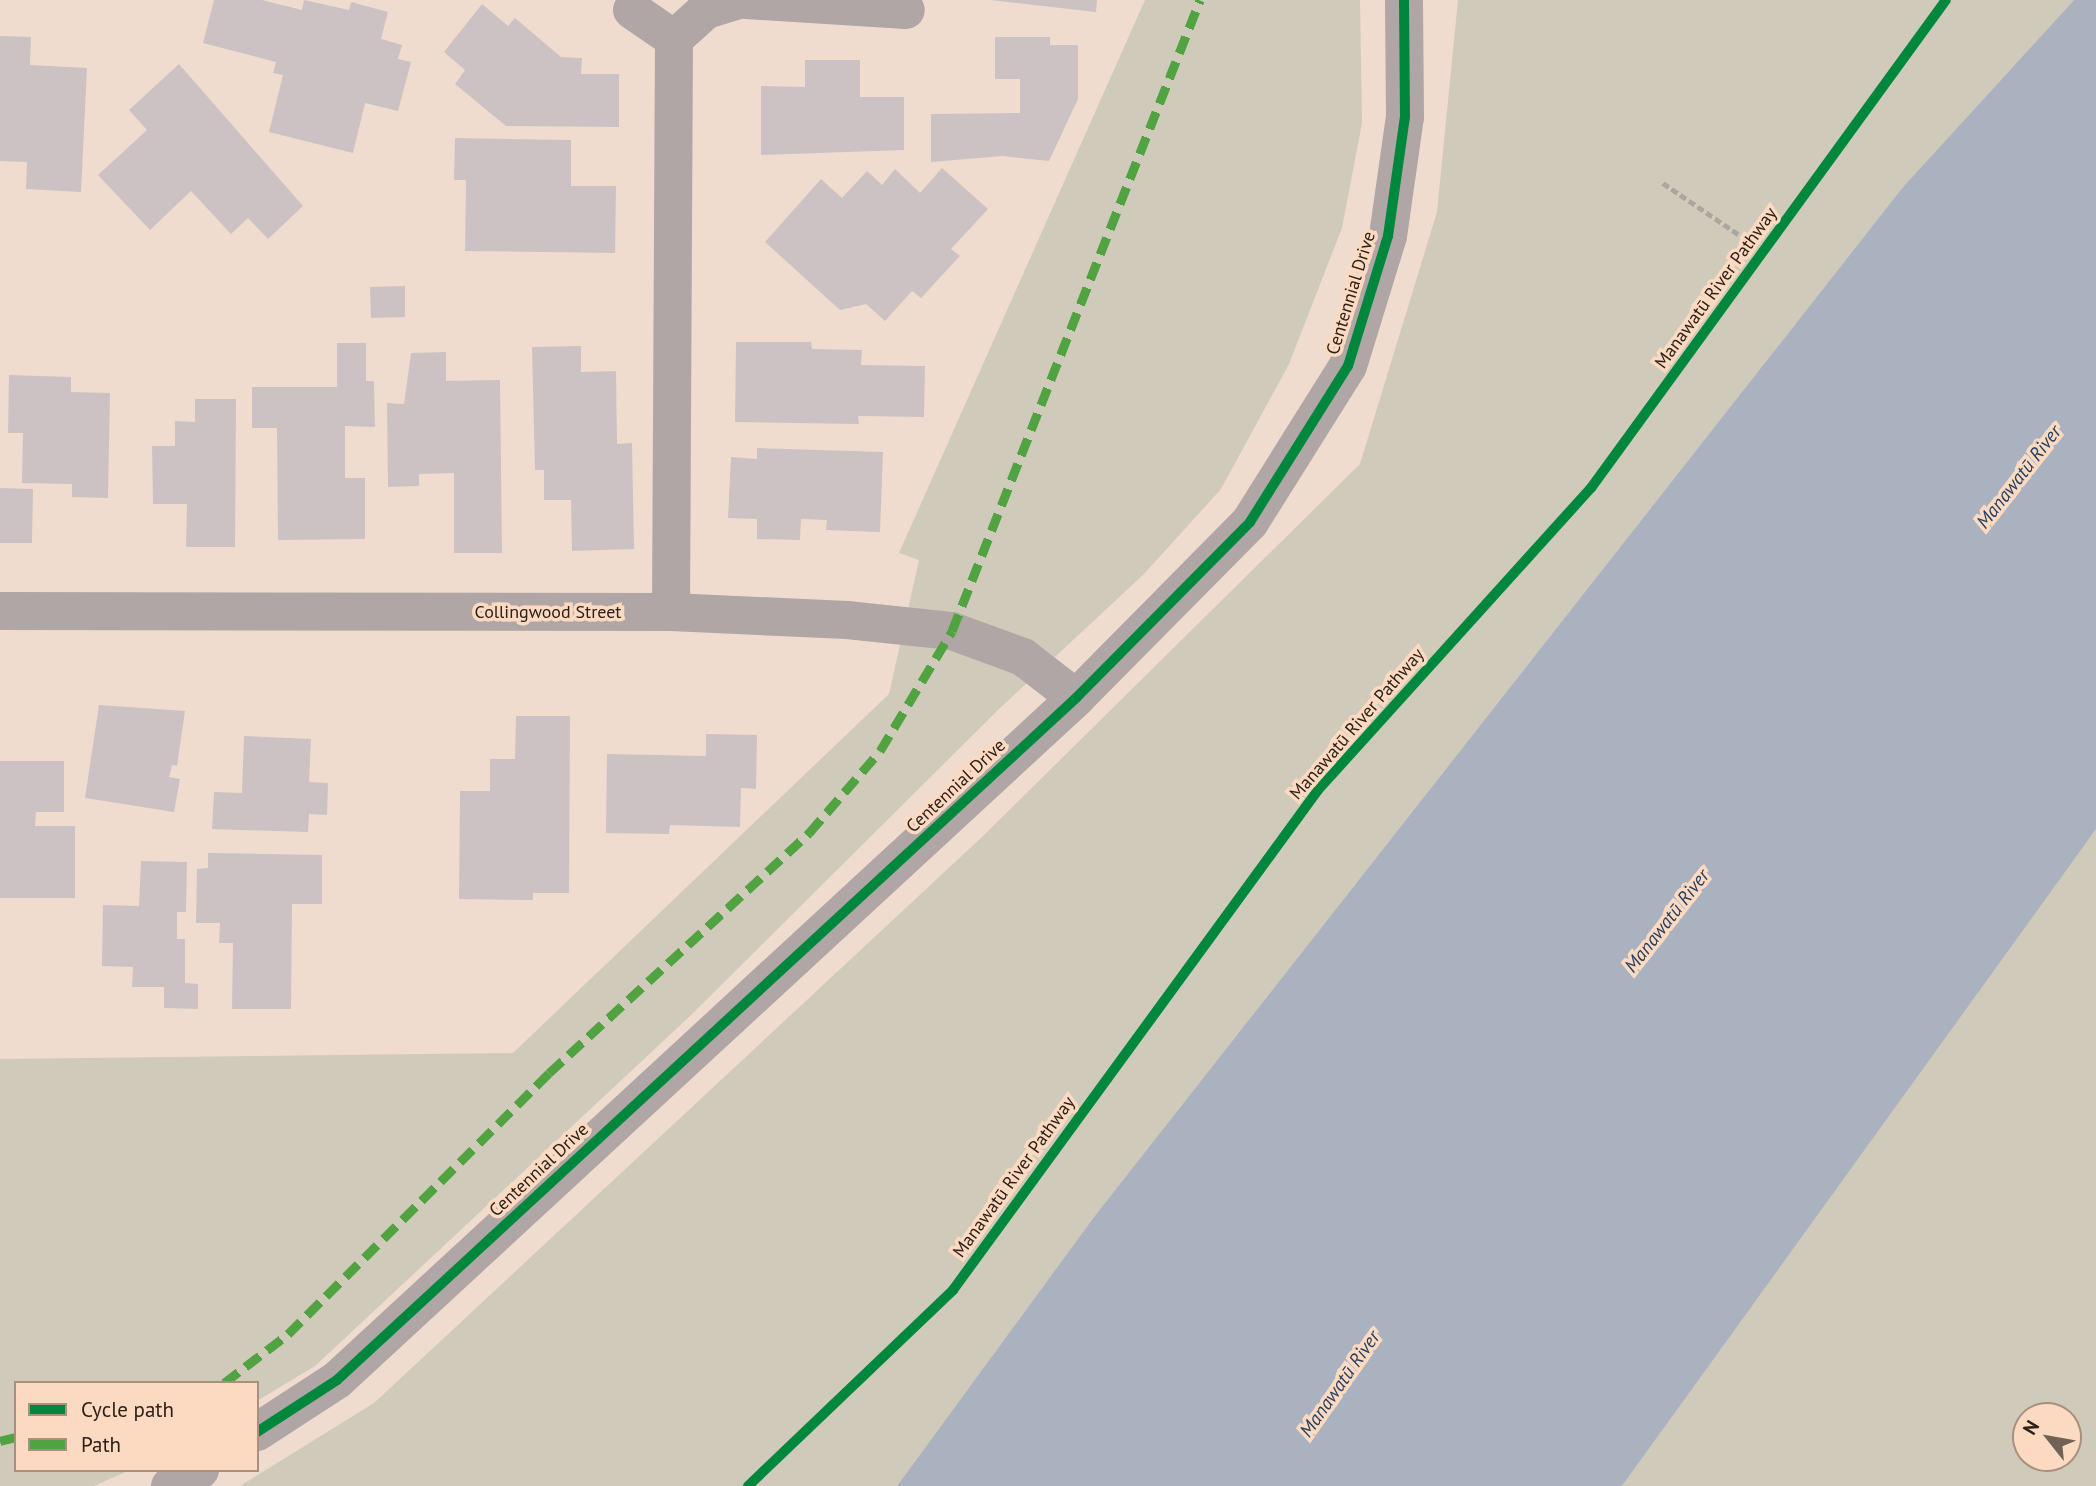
<!DOCTYPE html>
<html>
<head>
<meta charset="utf-8">
<style>
  body { margin:0 }
  #map { position:relative; width:2096px; height:1486px; overflow:hidden; background:#efdccf; font-family:"PT Sans",sans-serif }
  div>[style] { position:absolute }
  [style*='--x'] { left:calc(var(--x)*1px); top:calc(var(--y)*1px); width:calc(var(--w)*1px); rotate:calc(var(--a)*1deg) }
  .green>* { inset:0; background:#cfcab9 }
  .water>* { inset:0; background:#abb2bf }
  .building>* { inset:0; background:#ccc2c3 }
  .round { border-radius:50% }
  .path>* { height:4.5px; margin-top:-2.25px; transform-origin:0; background:repeating-linear-gradient(90deg,#aea59f 0 7px,transparent 0 10.5px) }
  .minor>* { height:38px; margin:-19px; padding:0 19px; transform-origin:19px; border-radius:19px; background:#afa6a5 }
  .quiet>* { height:9px; margin-top:-4.5px; transform-origin:0; background:repeating-linear-gradient(90deg,#51a240 0 18px,transparent 0 27px) }
  .cycleway>* { height:10px; margin:-5px; padding:0 5px; transform-origin:5px; border-radius:5px; background:#00873e }
  span { translate:-50% -50%; white-space:nowrap; text-align:center; line-height:1.15; -webkit-text-stroke:7px #fcdac2; paint-order:stroke }
  .street-label { font-size:18px; color:#2c2017 }
  .water-label { font-size:19px; color:#233e61; font-style:italic }
  .legend { position:absolute; left:14px; top:1381px; width:245px; height:91px; box-sizing:border-box; background:#fcdac2; border:2px solid #a9907e; margin:0; padding:9px 12px; list-style:none; font-size:21px; color:#2c2017 }
  .legend li { display:flex; align-items:center; gap:14px; height:35px }
  .legend b { width:35px; border:2px solid #a9907e }
  .north { position:absolute; left:2012px; top:1402px; width:70px; height:70px; box-sizing:border-box; background:#fcdac2; border:2px solid #a9907e; border-radius:50%; rotate:301deg; font-size:19px; font-weight:700; line-height:28px; text-align:center; color:#2c2017 }
  .north::after { content:''; display:block; margin:auto; width:24px; height:32px; background:#706257; clip-path:polygon(50% 0,100% 100%,50% 72%,0 100%) }
</style>
</head>
<body>
<div id="map">
  <div class="green">
    <div style="clip-path:polygon(1145px 0,1360px 0,1362px 123px,1342px 228px,1289px 364px,1221px 489px,1144px 574px,998px 710px,689px 1017px,315px 1366px,257px 1401px,257px 1383px,16px 1383px,16px 1470px,130px 1470px,94px 1486px,0 1486px,0 1059px,513px 1053px,889px 694px,919px 560px,899px 553px)"></div>
    <div style="clip-path:polygon(1458px 0,2074px 0,1903px 187px,1094px 1217px,897px 1486px,240px 1486px,374px 1403px,982px 837px,1360px 464px,1437px 212px)"></div>
    <div style="clip-path:polygon(evenodd,2096px 829px,2096px 1486px,1622px 1486px,2040px 902px,2096px 829px,2026px 1416px,2068px 1416px,2068px 1458px,2026px 1458px,2026px 1416px)"></div>
  </div>
  <div class="water">
    <div style="clip-path:polygon(2074px 0,2096px 0,2096px 829px,1622px 1486px,897px 1486px,1094px 1217px,1903px 187px)"></div>
  </div>
  <div class="building">
    <div style="clip-path:polygon(214px 0,262px 0,302px 10px,304px 0,349px 10px,351px 2px,388px 12px,381px 39px,402px 45px,398px 59px,411px 62px,398px 111px,365px 103px,353px 153px,269px 132px,283px 75px,273px 73px,276px 62px,203px 43px)"></div>
    <div style="clip-path:polygon(990px 0,1097px 0,1096px 12px)"></div>
    <div style="clip-path:polygon(482px 4px,508px 26px,515px 18px,561px 57px,582px 58px,581px 74px,619px 74px,619px 127px,506px 126px,455px 84px,465px 70px,444px 52px)"></div>
    <div style="clip-path:polygon(0 36px,31px 37px,30px 65px,87px 68px,81px 192px,26px 189px,27px 162px,0 161px)"></div>
    <div style="clip-path:polygon(995px 37px,1050px 37px,1050px 45px,1078px 45px,1078px 99px,1049px 161px,1003px 156px,931px 162px,931px 114px,1020px 113px,1020px 79px,995px 79px)"></div>
    <div style="clip-path:polygon(805px 60px,860px 60px,860px 97px,904px 97px,904px 150px,761px 155px,761px 86px,805px 87px)"></div>
    <div style="clip-path:polygon(179px 64px,303px 206px,268px 239px,248px 218px,231px 234px,191px 191px,150px 230px,98px 175px,147px 130px,129px 110px)"></div>
    <div style="clip-path:polygon(455px 138px,571px 140px,571px 186px,616px 186px,615px 253px,465px 251px,466px 180px,454px 180px)"></div>
    <div style="clip-path:polygon(942px 168px,988px 209px,951px 249px,960px 256px,921px 298px,912px 291px,885px 321px,866px 304px,840px 310px,765px 242px,821px 179px,842px 198px,867px 171px,882px 185px,895px 169px,920px 193px)"></div>
    <div class="round" style="left:1739px;top:233px;width:20px;height:20px"></div>
    <div style="clip-path:polygon(405px 286px,405px 317px,371px 318px,370px 287px)"></div>
    <div style="clip-path:polygon(736px 342px,811px 342px,812px 349px,862px 350px,861px 365px,925px 366px,924px 417px,858px 416px,859px 424px,735px 422px)"></div>
    <div style="clip-path:polygon(337px 343px,366px 343px,366px 381px,374px 381px,375px 427px,345px 426px,345px 478px,365px 478px,365px 539px,278px 540px,277px 428px,252px 428px,252px 387px,337px 387px)"></div>
    <div style="clip-path:polygon(581px 346px,581px 372px,616px 371px,617px 444px,632px 443px,634px 549px,572px 551px,571px 500px,544px 500px,544px 470px,535px 470px,532px 347px)"></div>
    <div style="clip-path:polygon(446px 352px,446px 381px,500px 380px,502px 553px,454px 553px,454px 473px,419px 474px,419px 486px,388px 487px,387px 403px,404px 404px,411px 353px)"></div>
    <div style="clip-path:polygon(9px 375px,71px 377px,71px 392px,110px 393px,108px 498px,72px 497px,72px 484px,22px 483px,23px 433px,8px 433px)"></div>
    <div style="clip-path:polygon(195px 399px,236px 399px,235px 547px,186px 547px,187px 504px,153px 504px,152px 446px,175px 446px,175px 421px,195px 422px)"></div>
    <div style="clip-path:polygon(757px 448px,883px 452px,880px 532px,826px 530px,827px 520px,801px 519px,800px 540px,757px 539px,757px 519px,728px 518px,731px 457px,757px 459px)"></div>
    <div style="clip-path:polygon(0 488px,33px 489px,32px 543px,0 543px)"></div>
    <div style="clip-path:polygon(99px 705px,185px 711px,177px 766px,172px 765px,169px 777px,180px 779px,174px 812px,85px 798px)"></div>
    <div style="clip-path:polygon(516px 716px,570px 716px,569px 893px,533px 893px,533px 900px,459px 899px,460px 791px,490px 791px,490px 759px,515px 759px)"></div>
    <div style="clip-path:polygon(706px 734px,757px 735px,756px 789px,741px 788px,740px 827px,670px 825px,669px 834px,606px 833px,607px 754px,706px 756px)"></div>
    <div style="clip-path:polygon(244px 736px,311px 739px,309px 782px,328px 783px,327px 815px,309px 814px,308px 832px,212px 829px,214px 792px,242px 793px)"></div>
    <div style="clip-path:polygon(0 761px,64px 761px,64px 812px,36px 812px,35px 826px,75px 826px,75px 898px,0 898px)"></div>
    <div style="clip-path:polygon(208px 853px,322px 855px,322px 904px,292px 904px,291px 1009px,232px 1009px,233px 943px,219px 943px,220px 923px,196px 923px,197px 869px,208px 868px)"></div>
    <div style="clip-path:polygon(141px 861px,187px 862px,186px 912px,177px 912px,177px 939px,185px 939px,185px 983px,198px 984px,198px 1009px,164px 1008px,164px 987px,132px 987px,133px 967px,102px 966px,103px 905px,139px 906px)"></div>
  </div>
  <div class="path">
    <div style="--x:1663;--y:183;--w:94;--a:34.2"></div>
  </div>
  <div class="minor">
    <div style="--x:746;--y:0;--w:160;--a:3.6"></div>
    <div style="--x:632;--y:10;--w:51;--a:34.6"></div>
    <div style="--x:0;--y:611;--w:671;--a:0.09"></div>
    <div style="--x:671;--y:612;--w:176;--a:2.6"></div>
    <div style="--x:847;--y:620;--w:106;--a:6"></div>
    <div style="--x:952;--y:631;--w:76;--a:20.1"></div>
    <div style="--x:1023;--y:657;--w:67;--a:37.7"></div>
    <div style="--x:671;--y:612;--w:573;--a:-89.7"></div>
    <div style="--x:674;--y:39;--w:43;--a:-42.2"></div>
    <div style="--x:706;--y:10;--w:34;--a:-17"></div>
    <div style="--x:257;--y:1432;--w:95;--a:-33"></div>
    <div style="--x:337;--y:1380;--w:1006;--a:-42.7"></div>
    <div style="--x:1076;--y:698;--w:247;--a:-45.3"></div>
    <div style="--x:1250;--y:522;--w:184;--a:-57.9"></div>
    <div style="--x:1348;--y:366;--w:136;--a:-72.9"></div>
    <div style="--x:1388;--y:236;--w:120;--a:-81.9"></div>
    <div style="--x:1405;--y:117;--w:117;--a:-90.5"></div>
    <div style="--x:170;--y:1486;--w:34;--a:-28"></div>
  </div>
  <div class="quiet">
    <div style="--x:224;--y:1383;--w:81;--a:-37.4"></div>
    <div style="--x:288;--y:1334;--w:369;--a:-45"></div>
    <div style="--x:549;--y:1073;--w:354;--a:-42.7"></div>
    <div style="--x:809;--y:833;--w:108;--a:-49.1"></div>
    <div style="--x:880;--y:751;--w:140;--a:-59"></div>
    <div style="--x:952;--y:631;--w:678;--a:-68.54"></div>
    <div style="--x:0;--y:1441;--w:16;--a:-14"></div>
  </div>
  <div class="cycleway">
    <div style="--x:257;--y:1432;--w:95;--a:-33"></div>
    <div style="--x:337;--y:1380;--w:1006;--a:-42.7"></div>
    <div style="--x:1076;--y:698;--w:247;--a:-45.3"></div>
    <div style="--x:1250;--y:522;--w:184;--a:-57.9"></div>
    <div style="--x:1348;--y:366;--w:136;--a:-72.9"></div>
    <div style="--x:1388;--y:236;--w:120;--a:-81.9"></div>
    <div style="--x:1405;--y:117;--w:117;--a:-90.5"></div>
    <div style="--x:748;--y:1486;--w:284;--a:-43.7"></div>
    <div style="--x:953;--y:1290;--w:619;--a:-53.87"></div>
    <div style="--x:1318;--y:790;--w:407;--a:-47.9"></div>
    <div style="--x:1591;--y:488;--w:603;--a:-53.97"></div>
  </div>
  <div class="street-label">
    <span style="left:1716px;top:288px;rotate:-54deg">Manawatū River Pathway</span>
    <span style="left:1351px;top:293px;rotate:-73deg">Centennial Drive</span>
    <span style="left:548px;top:612px">Collingwood Street</span>
    <span style="left:1357px;top:724px;rotate:-49deg">Manawatū River Pathway</span>
    <span style="left:956px;top:786px;rotate:-43deg">Centennial Drive</span>
    <span style="left:539px;top:1170px;rotate:-43deg">Centennial Drive</span>
    <span style="left:1014px;top:1177px;rotate:-54deg">Manawatū River Pathway</span>
  </div>
  <div class="water-label">
    <span style="left:2019px;top:477px;rotate:-52deg">Manawatū River</span>
    <span style="left:1667px;top:921px;rotate:-52deg">Manawatū River</span>
    <span style="left:1340px;top:1384px;rotate:-55deg">Manawatū River</span>
  </div>
  <ul class="legend">
  <li><b style="height:9px;background:#00873e"></b>Cycle path</li>
  <li><b style="height:9px;background:#51a240"></b>Path</li>
  </ul>
  <div class="north">N</div>
</div>
</body>
</html>
